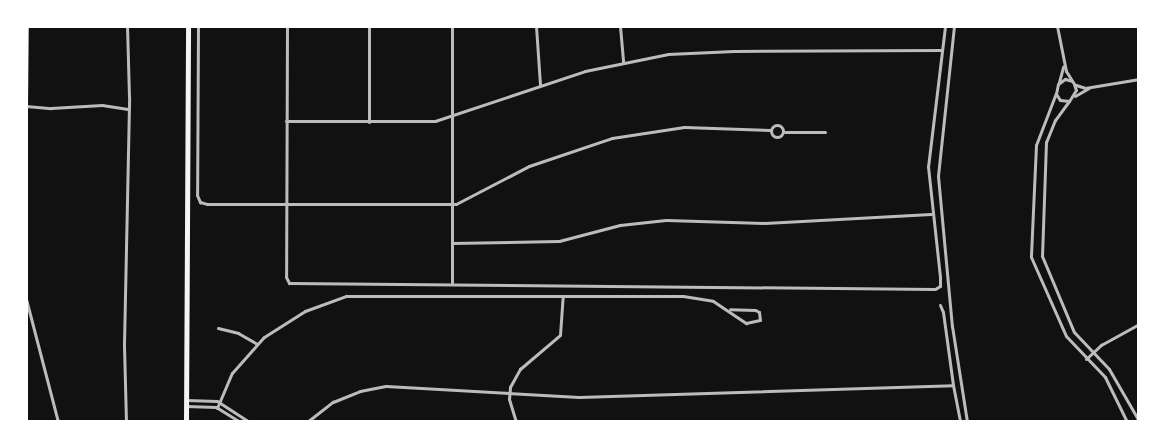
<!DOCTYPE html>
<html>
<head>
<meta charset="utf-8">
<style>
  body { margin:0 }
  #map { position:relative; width:1165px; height:448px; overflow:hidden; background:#111; font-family:Raleway,sans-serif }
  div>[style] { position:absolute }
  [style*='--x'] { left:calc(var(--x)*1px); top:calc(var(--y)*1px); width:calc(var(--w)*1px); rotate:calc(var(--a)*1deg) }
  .minor>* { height:3px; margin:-1.5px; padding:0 1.5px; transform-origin:1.5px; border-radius:1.5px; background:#bcbcbc }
  .minor>.ring { margin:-1.5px; padding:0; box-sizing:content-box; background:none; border:3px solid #bcbcbc; border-radius:50% }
  .secondary>* { height:4.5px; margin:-2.25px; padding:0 2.25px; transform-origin:2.25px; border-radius:2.25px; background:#f5f5f5 }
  span { translate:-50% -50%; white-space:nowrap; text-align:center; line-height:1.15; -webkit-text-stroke:4.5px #fff; paint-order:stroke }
  .frame { position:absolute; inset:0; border:28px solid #fff; pointer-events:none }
</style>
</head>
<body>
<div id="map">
  <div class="minor">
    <div style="--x:198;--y:26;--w:169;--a:90.3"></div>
    <div style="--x:197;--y:195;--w:8;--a:67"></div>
    <div style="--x:200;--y:202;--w:7;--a:16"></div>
    <div style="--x:207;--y:204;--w:249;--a:0"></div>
    <div style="--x:456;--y:204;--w:82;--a:-27.5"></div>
    <div style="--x:529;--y:166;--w:88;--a:-18.6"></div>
    <div style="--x:612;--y:138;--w:73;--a:-8.7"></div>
    <div style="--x:684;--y:127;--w:86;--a:2"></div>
    <div style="--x:287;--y:26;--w:251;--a:90.2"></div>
    <div style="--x:286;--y:277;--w:7;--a:63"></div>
    <div style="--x:289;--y:283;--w:646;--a:0.53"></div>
    <div style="--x:935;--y:289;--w:6;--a:-31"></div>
    <div style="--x:940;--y:286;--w:9;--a:-90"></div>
    <div style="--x:940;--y:277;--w:111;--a:-96.2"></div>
    <div style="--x:928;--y:167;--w:142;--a:-83.1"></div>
    <div style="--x:536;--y:26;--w:59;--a:86.1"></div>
    <div style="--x:620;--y:26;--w:36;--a:85"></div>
    <div style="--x:954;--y:26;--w:151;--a:96.1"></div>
    <div style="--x:938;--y:176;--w:151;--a:84.7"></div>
    <div style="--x:952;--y:326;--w:97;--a:81.1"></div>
    <div style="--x:1057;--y:26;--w:46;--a:78.7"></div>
    <div style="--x:1066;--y:71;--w:15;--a:58"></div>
    <div style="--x:1074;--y:84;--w:6;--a:72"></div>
    <div style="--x:1076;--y:90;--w:13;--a:122"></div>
    <div style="--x:1069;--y:101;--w:9;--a:-174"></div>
    <div style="--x:1060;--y:100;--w:7;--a:-124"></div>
    <div style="--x:1056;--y:94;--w:10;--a:-79"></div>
    <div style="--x:1058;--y:84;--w:9;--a:-36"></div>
    <div style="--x:1065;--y:79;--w:7;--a:16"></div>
    <div style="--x:1059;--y:82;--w:16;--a:-75"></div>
    <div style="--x:1076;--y:85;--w:9;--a:18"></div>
    <div style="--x:1085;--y:88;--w:55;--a:-9.5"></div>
    <div style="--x:1056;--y:93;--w:56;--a:111"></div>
    <div style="--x:1036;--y:145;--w:112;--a:92.6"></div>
    <div style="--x:1031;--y:257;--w:86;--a:66.1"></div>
    <div style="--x:1066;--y:336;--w:57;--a:46.4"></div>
    <div style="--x:1105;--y:377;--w:50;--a:63.9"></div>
    <div style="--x:1075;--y:96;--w:16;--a:-30"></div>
    <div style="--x:1069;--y:101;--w:24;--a:126"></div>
    <div style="--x:1055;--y:120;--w:24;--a:112"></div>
    <div style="--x:1046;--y:142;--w:114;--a:92"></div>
    <div style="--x:1042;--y:256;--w:82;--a:67.2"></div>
    <div style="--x:1074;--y:332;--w:51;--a:46.6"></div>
    <div style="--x:1109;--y:369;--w:60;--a:60"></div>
    <div style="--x:26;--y:106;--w:25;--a:5"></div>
    <div style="--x:51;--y:108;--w:51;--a:-3.4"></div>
    <div style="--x:102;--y:105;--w:26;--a:9"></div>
    <div style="--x:26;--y:107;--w:81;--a:-89.3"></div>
    <div style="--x:286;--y:121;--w:149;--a:0"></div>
    <div style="--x:435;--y:121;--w:158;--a:-18.4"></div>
    <div style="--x:585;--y:71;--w:85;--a:-11.6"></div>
    <div style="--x:668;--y:54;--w:66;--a:-2.6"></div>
    <div style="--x:734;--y:51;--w:208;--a:-0.3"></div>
    <div style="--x:369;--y:122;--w:96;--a:-90"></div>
    <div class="ring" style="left:771px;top:125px;width:9px;height:9px"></div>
    <div style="--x:785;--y:132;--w:40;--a:0"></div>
    <div style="--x:452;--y:243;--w:107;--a:-1.1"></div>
    <div style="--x:559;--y:241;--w:63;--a:-14.7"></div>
    <div style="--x:620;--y:225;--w:46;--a:-6.2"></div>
    <div style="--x:666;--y:220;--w:99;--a:1.7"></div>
    <div style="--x:765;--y:223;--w:166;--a:-3.1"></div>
    <div style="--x:452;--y:284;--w:258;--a:-90"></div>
    <div style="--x:26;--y:299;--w:127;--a:75.4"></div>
    <div style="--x:940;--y:305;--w:8;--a:67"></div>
    <div style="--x:943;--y:312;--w:74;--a:82.2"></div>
    <div style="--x:218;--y:328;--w:21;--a:14"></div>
    <div style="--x:238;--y:333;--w:22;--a:30"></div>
    <div style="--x:1086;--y:359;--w:21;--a:-43"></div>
    <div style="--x:1101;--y:345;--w:43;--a:-28.9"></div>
    <div style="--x:186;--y:400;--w:31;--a:2"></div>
    <div style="--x:217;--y:401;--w:38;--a:33"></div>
    <div style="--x:186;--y:406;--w:30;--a:2"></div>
    <div style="--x:216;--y:407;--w:28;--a:32"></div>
    <div style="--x:217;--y:408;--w:38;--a:-67"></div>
    <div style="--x:232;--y:373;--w:48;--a:-48.4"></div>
    <div style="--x:264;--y:337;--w:49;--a:-32.4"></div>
    <div style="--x:305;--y:311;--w:44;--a:-20.1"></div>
    <div style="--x:346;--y:296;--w:337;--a:0"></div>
    <div style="--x:683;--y:296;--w:30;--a:9"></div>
    <div style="--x:713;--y:301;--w:40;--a:34"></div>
    <div style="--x:746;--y:323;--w:14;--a:-12"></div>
    <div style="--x:760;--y:320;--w:8;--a:-97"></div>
    <div style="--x:759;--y:312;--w:4;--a:-153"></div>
    <div style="--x:755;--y:310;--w:25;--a:-178"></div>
    <div style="--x:126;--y:422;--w:78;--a:-91.5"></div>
    <div style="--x:124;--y:344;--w:247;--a:-88.8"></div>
    <div style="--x:129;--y:97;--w:71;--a:-91.6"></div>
    <div style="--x:307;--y:422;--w:33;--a:-38"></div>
    <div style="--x:333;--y:402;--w:29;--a:-22"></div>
    <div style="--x:360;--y:391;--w:26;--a:-11"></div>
    <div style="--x:386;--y:386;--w:193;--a:3.3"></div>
    <div style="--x:579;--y:397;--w:374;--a:-1.8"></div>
    <div style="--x:953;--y:385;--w:38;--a:79"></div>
    <div style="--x:516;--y:422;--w:24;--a:-107"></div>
    <div style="--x:509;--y:399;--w:12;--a:-85"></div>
    <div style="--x:510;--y:387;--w:21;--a:-61"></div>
    <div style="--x:520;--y:369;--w:52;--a:-40.4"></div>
    <div style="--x:560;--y:335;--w:39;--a:-86"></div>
  </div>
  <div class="secondary">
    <div style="--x:186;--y:422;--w:396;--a:-89.7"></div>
  </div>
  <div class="frame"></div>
</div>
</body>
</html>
